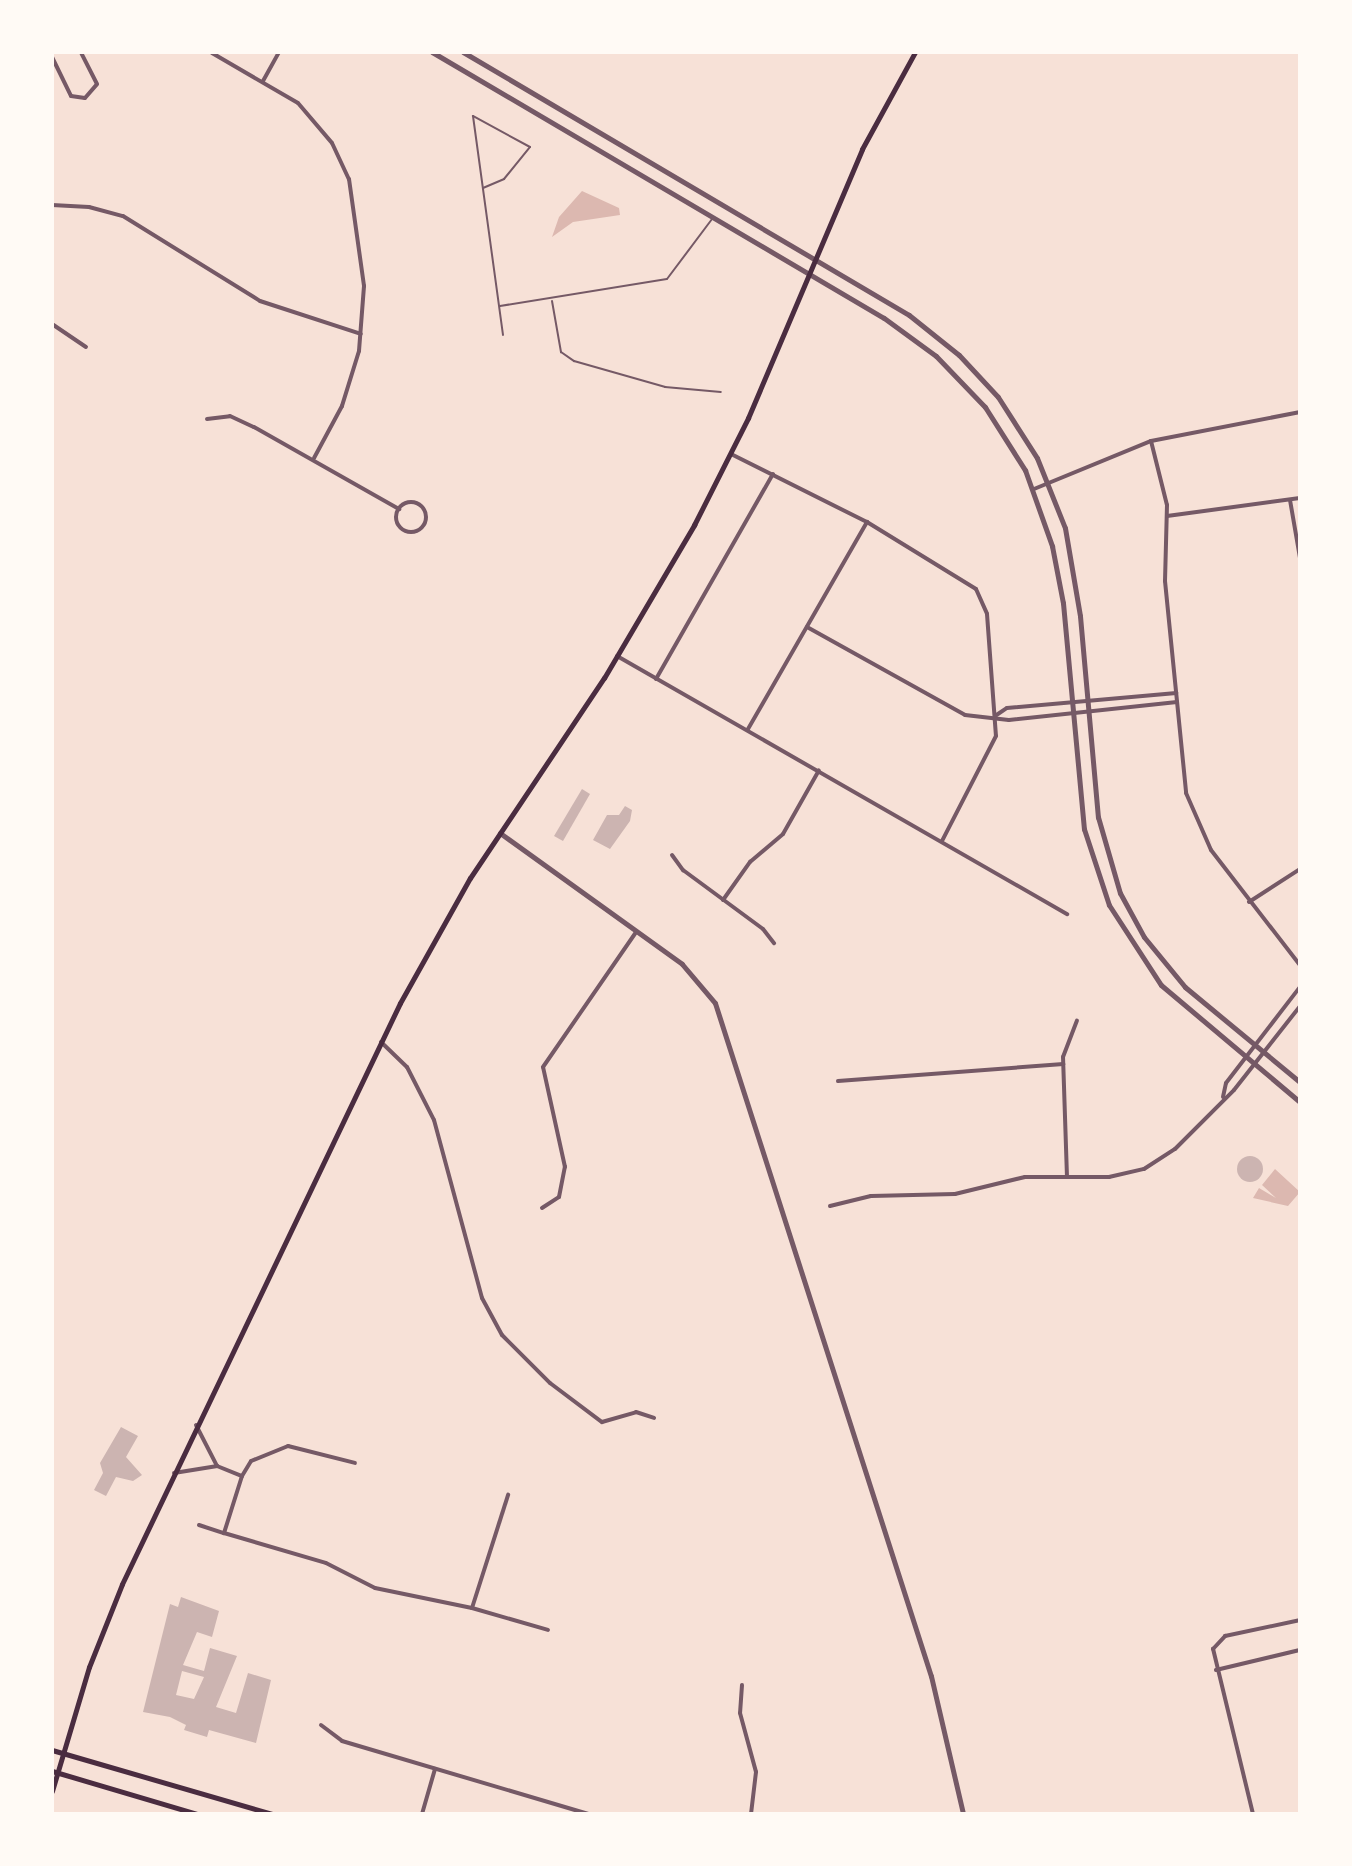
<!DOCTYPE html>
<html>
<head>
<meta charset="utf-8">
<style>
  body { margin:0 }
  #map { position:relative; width:1352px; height:1866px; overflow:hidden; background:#f7e1d7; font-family:Helvetica,sans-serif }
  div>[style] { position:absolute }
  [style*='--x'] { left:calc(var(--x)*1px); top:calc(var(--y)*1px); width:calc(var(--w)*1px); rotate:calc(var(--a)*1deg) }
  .water>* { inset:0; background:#dcb8b0 }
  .building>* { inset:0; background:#ccb4b1 }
  .round { border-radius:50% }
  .service>* { height:2px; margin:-1px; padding:0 1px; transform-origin:1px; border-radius:1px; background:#755966 }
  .minor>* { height:4px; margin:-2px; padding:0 2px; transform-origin:2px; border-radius:2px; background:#755966 }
  .minor>.ring { margin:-2px; padding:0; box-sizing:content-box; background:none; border:4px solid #755966; border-radius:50% }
  .tertiary>* { height:5px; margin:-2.5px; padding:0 2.5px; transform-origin:2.5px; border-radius:2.5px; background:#755966 }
  .secondary>* { height:5px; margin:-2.5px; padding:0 2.5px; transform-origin:2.5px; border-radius:2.5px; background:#4a2c40 }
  span { translate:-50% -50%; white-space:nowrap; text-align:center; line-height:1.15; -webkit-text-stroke:8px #fffaf5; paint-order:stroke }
  .frame { position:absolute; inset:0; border:54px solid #fffaf5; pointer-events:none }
</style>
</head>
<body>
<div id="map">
  <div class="water">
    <div style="clip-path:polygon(582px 191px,619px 208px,620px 215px,573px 222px,552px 237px,559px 217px)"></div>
    <div style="clip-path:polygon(1275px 1169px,1300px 1192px,1288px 1206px,1253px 1198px,1259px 1188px,1276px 1198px,1262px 1185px)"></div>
  </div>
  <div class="building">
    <div style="clip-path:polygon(582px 789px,590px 794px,563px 841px,554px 836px)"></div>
    <div style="clip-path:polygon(625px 806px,632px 810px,630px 821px,610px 849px,593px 840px,607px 815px,619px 815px)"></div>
    <div class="round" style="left:1237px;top:1156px;width:26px;height:26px"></div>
    <div style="clip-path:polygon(121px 1427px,138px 1436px,126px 1457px,142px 1475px,133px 1481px,116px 1477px,106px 1496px,94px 1490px,103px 1473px,100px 1463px)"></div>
    <div style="clip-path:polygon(evenodd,181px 1597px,219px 1611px,212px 1637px,197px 1632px,183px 1665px,204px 1671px,210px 1648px,237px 1656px,216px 1707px,236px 1713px,248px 1673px,271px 1680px,256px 1743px,209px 1730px,207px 1737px,184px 1730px,186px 1725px,170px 1717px,143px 1712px,170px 1604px,178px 1607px,181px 1597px,182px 1671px,204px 1677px,194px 1699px,176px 1695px,182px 1671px)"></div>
  </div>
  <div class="service">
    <div style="--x:483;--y:188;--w:23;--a:-23"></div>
    <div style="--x:504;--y:179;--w:41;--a:-50.9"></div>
    <div style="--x:530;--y:147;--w:65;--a:-151.5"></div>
    <div style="--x:473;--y:116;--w:221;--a:82.2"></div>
    <div style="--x:552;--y:301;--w:52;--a:80"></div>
    <div style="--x:561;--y:352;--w:16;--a:35"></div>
    <div style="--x:574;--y:361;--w:95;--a:15.9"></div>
    <div style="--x:665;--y:387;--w:56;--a:5.1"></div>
    <div style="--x:500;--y:306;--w:169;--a:-9.2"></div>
    <div style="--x:667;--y:279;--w:75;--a:-53.1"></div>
  </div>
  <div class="minor">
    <div style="--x:212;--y:53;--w:99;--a:30.2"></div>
    <div style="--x:298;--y:103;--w:52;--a:49.6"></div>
    <div style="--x:332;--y:143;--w:40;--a:65"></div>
    <div style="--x:349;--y:179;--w:108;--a:82"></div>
    <div style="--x:364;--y:286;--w:65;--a:94.4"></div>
    <div style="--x:359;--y:351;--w:58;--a:107.2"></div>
    <div style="--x:342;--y:406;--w:59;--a:118.3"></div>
    <div style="--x:52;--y:57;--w:43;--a:64"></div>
    <div style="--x:71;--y:96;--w:14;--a:8"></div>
    <div style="--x:85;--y:98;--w:18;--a:-49"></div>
    <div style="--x:97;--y:84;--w:36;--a:-117"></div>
    <div style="--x:263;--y:81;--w:33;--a:-61"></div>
    <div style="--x:52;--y:205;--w:37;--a:3"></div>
    <div style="--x:89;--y:207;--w:35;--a:15"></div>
    <div style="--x:123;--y:216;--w:161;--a:31.8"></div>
    <div style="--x:260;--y:301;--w:106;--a:18.1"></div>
    <div style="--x:52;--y:324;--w:41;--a:34.1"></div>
    <div style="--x:207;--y:419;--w:23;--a:-7"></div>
    <div style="--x:230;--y:416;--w:26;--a:25"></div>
    <div style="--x:254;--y:427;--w:167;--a:29.5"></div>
    <div style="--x:1151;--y:441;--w:66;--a:76"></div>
    <div style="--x:1167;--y:505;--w:76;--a:91.5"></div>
    <div style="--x:1165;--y:581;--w:213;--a:84.3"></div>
    <div style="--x:1186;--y:793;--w:62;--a:66.3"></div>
    <div style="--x:1211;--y:850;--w:145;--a:52.3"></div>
    <div style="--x:731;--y:454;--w:152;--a:26.6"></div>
    <div style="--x:867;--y:522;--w:128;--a:31.6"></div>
    <div style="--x:976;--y:589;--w:27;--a:66"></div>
    <div style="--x:987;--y:614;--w:122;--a:85.8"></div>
    <div style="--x:996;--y:736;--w:118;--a:117.2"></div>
    <div style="--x:1034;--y:489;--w:126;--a:-22.3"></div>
    <div style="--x:1151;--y:441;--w:152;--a:-11"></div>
    <div style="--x:1290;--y:500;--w:59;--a:80.2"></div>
    <div class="ring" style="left:396px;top:502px;width:26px;height:26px"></div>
    <div style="--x:1167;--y:516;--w:134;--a:-7.7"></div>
    <div style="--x:807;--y:627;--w:181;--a:29.1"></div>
    <div style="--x:965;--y:715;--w:44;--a:6.5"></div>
    <div style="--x:1009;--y:720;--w:169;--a:-6.1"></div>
    <div style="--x:617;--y:656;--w:519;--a:29.83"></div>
    <div style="--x:656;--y:679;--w:236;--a:-60.3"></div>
    <div style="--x:995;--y:716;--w:14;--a:-34"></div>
    <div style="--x:1007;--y:708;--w:170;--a:-5.1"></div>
    <div style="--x:748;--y:729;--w:239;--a:-60.1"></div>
    <div style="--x:672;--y:855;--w:19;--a:54"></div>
    <div style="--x:683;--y:870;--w:99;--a:36.4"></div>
    <div style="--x:763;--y:929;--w:18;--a:52"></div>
    <div style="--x:723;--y:900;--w:47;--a:-54.6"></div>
    <div style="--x:750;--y:862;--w:43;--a:-40.3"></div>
    <div style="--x:783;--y:834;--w:73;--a:-60.6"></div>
    <div style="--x:1249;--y:902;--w:61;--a:-32.9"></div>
    <div style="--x:381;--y:1042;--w:36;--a:44"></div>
    <div style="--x:407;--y:1067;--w:59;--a:63"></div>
    <div style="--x:434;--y:1120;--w:184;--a:74.9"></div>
    <div style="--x:482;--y:1298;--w:42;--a:61.6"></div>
    <div style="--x:502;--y:1335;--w:68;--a:45"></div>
    <div style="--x:550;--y:1383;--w:65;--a:36.9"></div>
    <div style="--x:602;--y:1422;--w:35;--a:-16"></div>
    <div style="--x:636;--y:1412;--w:19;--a:18"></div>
    <div style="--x:838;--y:1081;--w:226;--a:-4.3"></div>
    <div style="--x:1223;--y:1097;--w:14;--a:-78"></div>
    <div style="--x:1226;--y:1083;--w:121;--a:-52.4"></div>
    <div style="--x:1067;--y:1177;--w:120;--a:-91.9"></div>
    <div style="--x:1063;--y:1057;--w:39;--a:-69"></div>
    <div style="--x:830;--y:1206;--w:42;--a:-13.7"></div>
    <div style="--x:871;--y:1196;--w:84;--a:-1.4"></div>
    <div style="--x:955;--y:1194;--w:72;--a:-13.7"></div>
    <div style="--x:1025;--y:1177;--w:84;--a:0"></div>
    <div style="--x:1109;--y:1177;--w:36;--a:-13"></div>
    <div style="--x:1144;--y:1169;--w:37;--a:-33"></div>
    <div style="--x:1175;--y:1149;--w:83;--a:-45"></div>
    <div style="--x:1234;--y:1090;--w:107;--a:-51.8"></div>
    <div style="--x:542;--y:1208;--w:20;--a:-33"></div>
    <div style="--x:559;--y:1197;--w:31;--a:-79"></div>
    <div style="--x:565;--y:1167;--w:102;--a:-102.4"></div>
    <div style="--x:543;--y:1067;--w:164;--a:-55.4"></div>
    <div style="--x:196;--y:1425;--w:46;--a:62.9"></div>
    <div style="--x:174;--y:1473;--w:44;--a:-9.2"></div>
    <div style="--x:217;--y:1466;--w:27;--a:22"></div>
    <div style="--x:242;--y:1476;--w:60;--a:107.5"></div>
    <div style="--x:224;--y:1533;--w:106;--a:16.4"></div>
    <div style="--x:326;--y:1563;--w:55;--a:27"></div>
    <div style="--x:375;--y:1588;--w:99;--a:11.7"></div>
    <div style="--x:472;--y:1608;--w:119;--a:-72.3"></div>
    <div style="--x:242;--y:1476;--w:17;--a:-59"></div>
    <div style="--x:251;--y:1461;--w:40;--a:-22"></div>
    <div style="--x:288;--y:1446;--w:69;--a:14.2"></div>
    <div style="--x:199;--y:1525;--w:26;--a:18"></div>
    <div style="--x:472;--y:1608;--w:79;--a:16.1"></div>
    <div style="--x:1216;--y:1670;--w:86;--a:-13.4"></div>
    <div style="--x:742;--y:1685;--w:28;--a:94"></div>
    <div style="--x:740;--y:1713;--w:61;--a:74.8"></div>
    <div style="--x:756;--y:1772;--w:42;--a:96.8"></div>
    <div style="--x:321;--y:1725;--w:26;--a:37"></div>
    <div style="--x:342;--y:1741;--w:257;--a:16.5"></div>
    <div style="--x:422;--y:1814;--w:47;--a:-73.9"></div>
    <div style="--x:1253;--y:1814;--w:170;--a:-103.6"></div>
    <div style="--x:1213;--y:1649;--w:18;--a:-47"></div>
    <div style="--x:1225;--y:1636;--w:77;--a:-12"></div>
  </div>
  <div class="tertiary">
    <div style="--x:432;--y:52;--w:524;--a:30.48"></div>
    <div style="--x:884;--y:318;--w:64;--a:36.2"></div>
    <div style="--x:936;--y:356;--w:71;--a:46.1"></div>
    <div style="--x:985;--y:407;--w:75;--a:57.6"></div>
    <div style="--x:1025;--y:470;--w:81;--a:70.4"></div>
    <div style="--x:1052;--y:546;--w:58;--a:79.1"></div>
    <div style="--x:1063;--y:603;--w:227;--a:84.7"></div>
    <div style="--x:1084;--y:829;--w:80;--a:71.8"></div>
    <div style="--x:1109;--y:905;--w:95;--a:57"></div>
    <div style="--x:1161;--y:985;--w:182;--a:40.1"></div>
    <div style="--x:463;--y:52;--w:518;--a:30.53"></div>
    <div style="--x:909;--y:315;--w:64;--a:38.7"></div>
    <div style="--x:959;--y:355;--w:57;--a:47.1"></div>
    <div style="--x:998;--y:397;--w:72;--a:57.4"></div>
    <div style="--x:1037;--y:458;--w:75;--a:68.2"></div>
    <div style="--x:1065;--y:528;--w:89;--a:80.3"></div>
    <div style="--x:1080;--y:616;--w:202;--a:84.9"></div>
    <div style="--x:1098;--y:817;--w:79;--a:73.9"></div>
    <div style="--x:1120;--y:893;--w:50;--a:61.4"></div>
    <div style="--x:1144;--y:937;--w:65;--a:50.6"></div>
    <div style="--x:1185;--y:987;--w:149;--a:39.6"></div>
    <div style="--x:500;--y:833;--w:224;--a:35.7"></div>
    <div style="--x:682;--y:964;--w:51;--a:49.8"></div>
    <div style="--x:715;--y:1003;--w:707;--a:72.21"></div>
    <div style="--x:931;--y:1676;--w:142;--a:76.9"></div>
  </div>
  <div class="secondary">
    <div style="--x:52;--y:1750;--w:229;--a:16.2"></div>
    <div style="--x:52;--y:1771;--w:151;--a:16.5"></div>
    <div style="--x:52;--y:1791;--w:129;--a:-73.4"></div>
    <div style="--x:89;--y:1667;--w:89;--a:-68.3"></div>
    <div style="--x:122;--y:1584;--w:644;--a:-64.43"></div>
    <div style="--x:400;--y:1003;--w:143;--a:-60.8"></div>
    <div style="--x:470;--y:878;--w:241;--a:-56.2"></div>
    <div style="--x:604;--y:678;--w:178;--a:-59.5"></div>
    <div style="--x:694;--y:525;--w:120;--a:-63.2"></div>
    <div style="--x:748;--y:418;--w:292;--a:-67"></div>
    <div style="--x:862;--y:149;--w:111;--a:-61.3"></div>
  </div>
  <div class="frame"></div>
</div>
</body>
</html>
